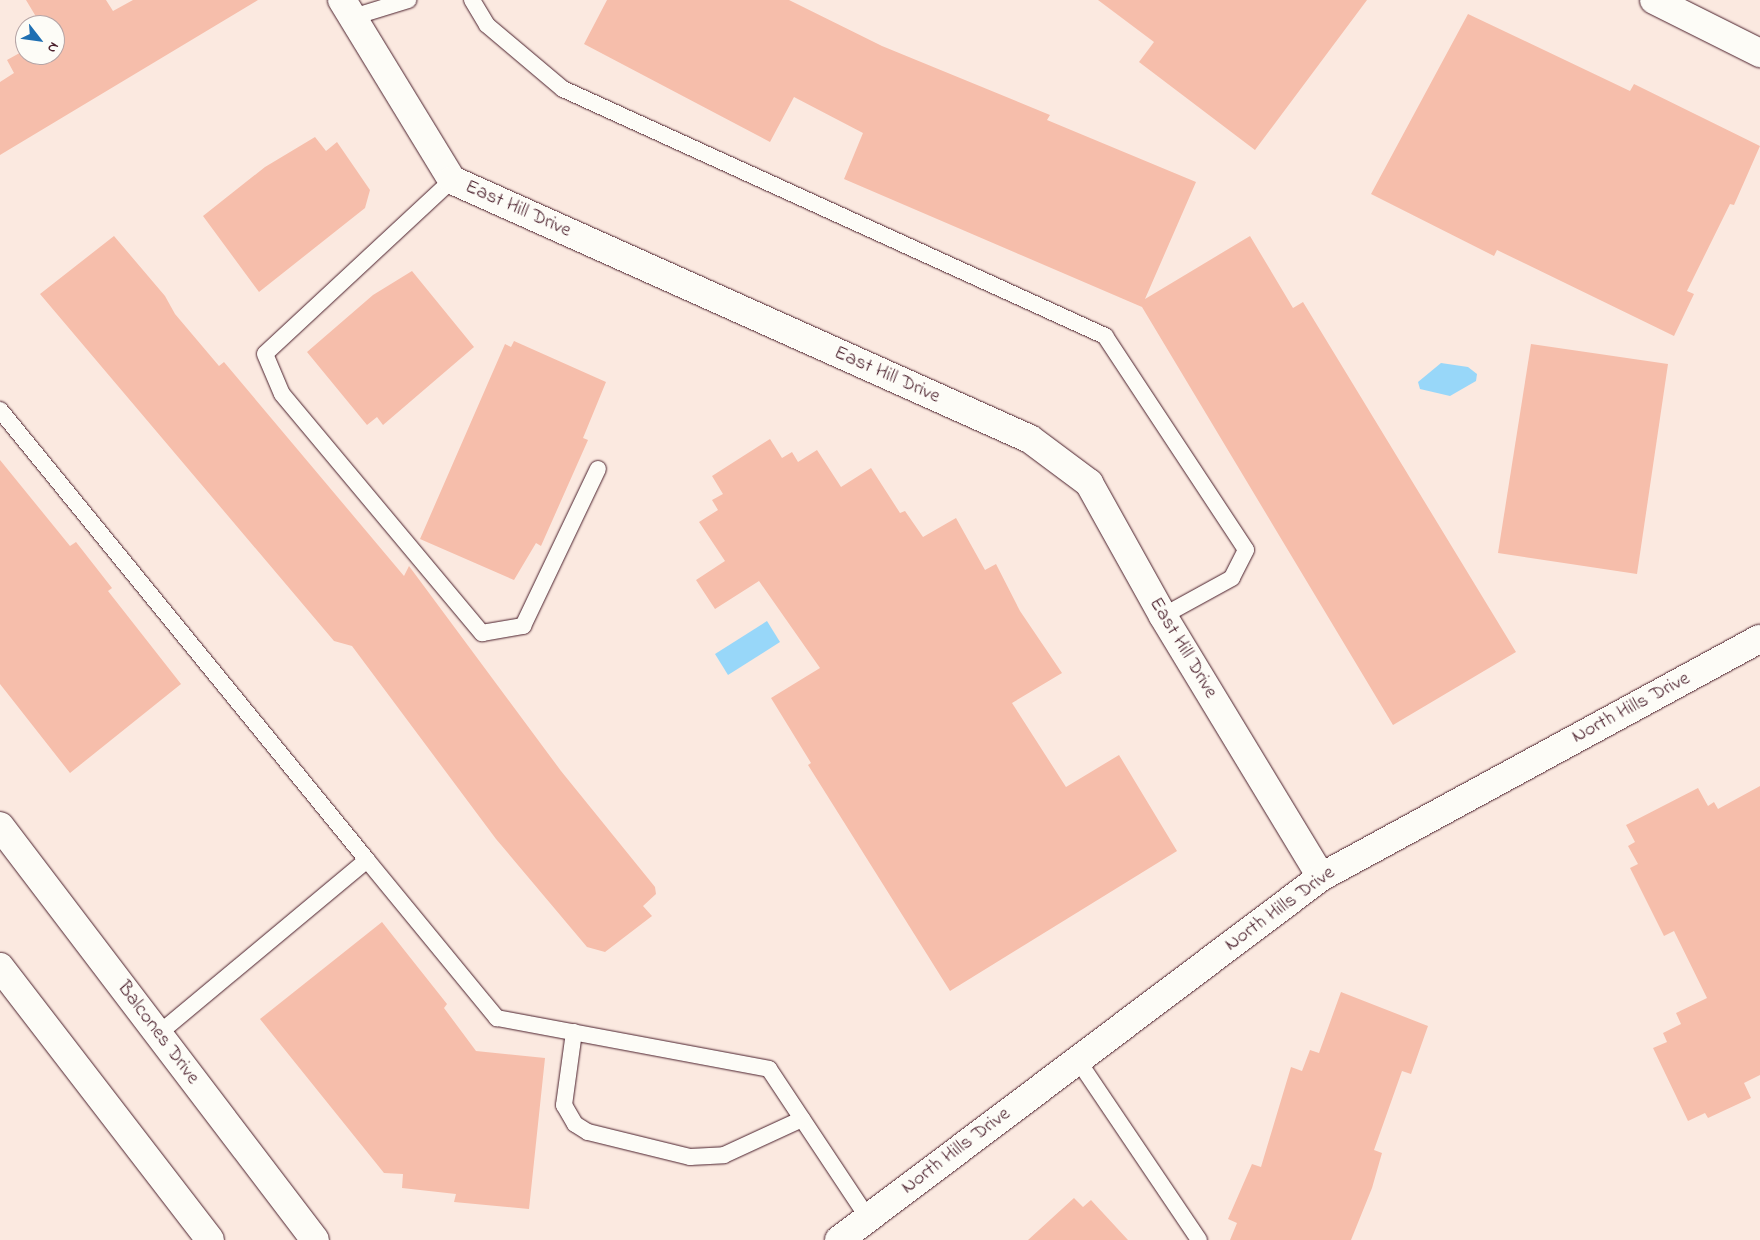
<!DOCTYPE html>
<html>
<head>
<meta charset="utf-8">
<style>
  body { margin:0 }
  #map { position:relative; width:1760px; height:1240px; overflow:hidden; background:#fbe9e0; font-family:"Indie Flower",sans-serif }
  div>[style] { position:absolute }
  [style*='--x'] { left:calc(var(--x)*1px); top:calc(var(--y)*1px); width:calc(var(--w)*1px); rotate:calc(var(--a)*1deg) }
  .water>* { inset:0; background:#98d7f9 }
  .building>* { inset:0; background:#f6beab }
  .roads { filter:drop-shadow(0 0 1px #4a1f2b) drop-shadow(0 0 1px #4a1f2b) }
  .service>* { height:16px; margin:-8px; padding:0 8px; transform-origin:8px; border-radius:8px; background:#fdfcf7 }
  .minor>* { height:28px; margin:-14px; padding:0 14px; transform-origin:14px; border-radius:14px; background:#fdfcf7 }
  .tertiary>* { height:28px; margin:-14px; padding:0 14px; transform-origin:14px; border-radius:14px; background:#fdfcf7 }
  .secondary>* { height:28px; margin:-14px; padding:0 14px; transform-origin:14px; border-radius:14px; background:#fdfcf7 }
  span { translate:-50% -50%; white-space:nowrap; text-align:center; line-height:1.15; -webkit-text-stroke:5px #fdfcf7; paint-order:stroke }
  .street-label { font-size:20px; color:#4a1f2b }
  .north { position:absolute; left:15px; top:15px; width:50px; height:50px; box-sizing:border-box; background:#fdfcf7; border:1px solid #b5a4a5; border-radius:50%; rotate:120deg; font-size:14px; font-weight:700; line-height:20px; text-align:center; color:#4a1f2b }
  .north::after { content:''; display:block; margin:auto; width:18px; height:22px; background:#1f6fb2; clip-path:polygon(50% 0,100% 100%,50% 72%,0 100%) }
</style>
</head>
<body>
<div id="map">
  <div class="water">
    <div style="clip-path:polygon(1441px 363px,1468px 367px,1477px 374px,1476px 381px,1450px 396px,1420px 389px,1418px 382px)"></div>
    <div style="clip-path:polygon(767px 621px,780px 642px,728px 675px,715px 654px)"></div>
  </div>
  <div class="building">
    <div style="clip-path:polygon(26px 0,106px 0,113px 11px,133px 0,258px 0,0 155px,0 82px,14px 73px,7px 60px,25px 50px,25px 55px,55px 55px,55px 25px,41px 25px)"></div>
    <div style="clip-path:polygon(607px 0,789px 0,882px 46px,1050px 115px,1047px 120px,1196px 182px,1145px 299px,1250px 236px,1293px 308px,1303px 302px,1516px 652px,1393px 725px,1142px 307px,844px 179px,863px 133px,794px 97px,770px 142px,584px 44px)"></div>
    <div style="clip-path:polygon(1098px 0,1367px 0,1255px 150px,1139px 62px,1154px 42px)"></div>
    <div style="clip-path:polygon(1468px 14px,1630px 91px,1634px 84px,1760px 146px,1734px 205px,1730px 204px,1687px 291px,1694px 294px,1674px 336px,1497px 250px,1494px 256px,1371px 194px)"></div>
    <div style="clip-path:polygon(315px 137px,326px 151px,337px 142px,370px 190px,365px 208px,259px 292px,203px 216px,265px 167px)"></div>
    <div style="clip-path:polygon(114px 236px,165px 296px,175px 314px,219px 366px,224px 362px,404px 576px,409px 566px,561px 771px,655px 887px,656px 894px,643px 906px,652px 916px,605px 952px,587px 947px,496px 839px,352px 646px,334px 641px,40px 294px)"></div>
    <div style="clip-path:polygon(412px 271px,474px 347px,383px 425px,377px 417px,367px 425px,307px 352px,373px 295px)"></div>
    <div style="clip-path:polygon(514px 341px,606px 382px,583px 438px,588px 440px,541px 546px,536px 543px,514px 580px,420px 539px,505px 344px,511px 347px)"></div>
    <div style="clip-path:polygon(1531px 344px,1668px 364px,1637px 574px,1498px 553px)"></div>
    <div style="clip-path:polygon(770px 439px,782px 458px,792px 452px,798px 462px,817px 450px,841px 487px,871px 468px,900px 513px,905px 511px,923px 537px,956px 518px,985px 570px,996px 564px,1020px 611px,1062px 673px,1012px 703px,1066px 787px,1119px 755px,1177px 851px,950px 991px,808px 765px,811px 763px,771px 698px,820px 668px,759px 581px,715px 609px,696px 580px,725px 561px,699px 522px,718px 510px,712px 500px,723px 494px,712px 476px)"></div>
    <div style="clip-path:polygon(0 460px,70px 546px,76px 542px,112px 588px,108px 591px,181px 684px,70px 773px,0 684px)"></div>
    <div style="clip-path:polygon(1760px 786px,1760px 1075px,1744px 1083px,1751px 1098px,1708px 1118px,1705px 1113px,1688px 1121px,1653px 1048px,1667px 1042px,1663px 1033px,1681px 1024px,1676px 1013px,1707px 998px,1674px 931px,1664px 936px,1630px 868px,1638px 864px,1628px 846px,1635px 842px,1626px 825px,1698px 788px,1708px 806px,1714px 802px,1718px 809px)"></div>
    <div style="clip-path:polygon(382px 922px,447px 1004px,444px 1008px,476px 1051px,545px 1058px,529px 1209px,454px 1202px,456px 1194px,402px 1188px,403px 1174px,384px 1173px,260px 1019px)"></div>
    <div style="clip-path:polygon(1341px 992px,1428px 1026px,1411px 1074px,1402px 1071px,1374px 1150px,1382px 1153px,1372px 1188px,1351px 1240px,1230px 1240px,1237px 1223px,1228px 1219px,1252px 1164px,1261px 1167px,1291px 1067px,1302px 1071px,1310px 1050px,1319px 1053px)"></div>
    <div style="clip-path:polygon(1074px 1198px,1083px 1207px,1091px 1200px,1128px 1240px,1028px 1240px)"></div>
  </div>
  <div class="roads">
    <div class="service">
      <div style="--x:472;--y:0;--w:29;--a:59"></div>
      <div style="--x:487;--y:25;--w:99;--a:40.1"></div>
      <div style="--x:563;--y:89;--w:596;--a:24.5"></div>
      <div style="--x:1105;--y:336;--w:256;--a:56.6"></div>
      <div style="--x:1246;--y:550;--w:31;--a:117"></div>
      <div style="--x:1232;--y:578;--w:79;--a:151.2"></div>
      <div style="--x:353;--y:17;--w:58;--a:-17.2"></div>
      <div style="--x:452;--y:180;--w:255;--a:137.1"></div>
      <div style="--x:265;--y:354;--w:43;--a:67"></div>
      <div style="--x:282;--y:394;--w:312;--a:50.1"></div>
      <div style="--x:482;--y:633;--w:42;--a:-9.7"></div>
      <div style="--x:523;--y:626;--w:174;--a:-64.5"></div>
      <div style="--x:0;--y:410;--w:581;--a:50.8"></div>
      <div style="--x:367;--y:860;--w:272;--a:140.2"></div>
      <div style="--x:367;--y:860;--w:205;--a:50.6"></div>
      <div style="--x:497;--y:1018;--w:277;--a:10.6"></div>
      <div style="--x:769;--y:1069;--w:179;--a:56.4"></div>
      <div style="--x:574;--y:1032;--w:74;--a:97.8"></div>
      <div style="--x:564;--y:1105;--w:22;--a:60"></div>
      <div style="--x:575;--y:1124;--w:15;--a:32"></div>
      <div style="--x:588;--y:1132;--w:105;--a:13.8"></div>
      <div style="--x:690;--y:1157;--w:34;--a:-3"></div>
      <div style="--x:724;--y:1155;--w:86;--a:-24.8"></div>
      <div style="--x:1077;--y:1059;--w:218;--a:56"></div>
    </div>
    <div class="minor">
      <div style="--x:342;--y:0;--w:211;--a:58.6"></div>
      <div style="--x:452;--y:180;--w:633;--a:24.14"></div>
      <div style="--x:1030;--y:439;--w:74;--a:36.7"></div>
      <div style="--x:1089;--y:483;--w:152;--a:60.9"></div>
      <div style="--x:1163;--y:616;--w:305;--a:58.8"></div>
      <div style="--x:1654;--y:0;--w:119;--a:26.6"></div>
    </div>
    <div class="tertiary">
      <div style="--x:839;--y:1240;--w:603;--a:-36.98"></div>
      <div style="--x:1321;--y:877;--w:499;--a:-28.5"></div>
    </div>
    <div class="secondary">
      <div style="--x:0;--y:826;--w:520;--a:52.73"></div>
      <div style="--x:0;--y:967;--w:344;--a:52.4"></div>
    </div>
  </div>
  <div class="street-label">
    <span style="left:518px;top:209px;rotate:24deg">East Hill Drive</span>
    <span style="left:887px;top:375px;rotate:24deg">East Hill Drive</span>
    <span style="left:1183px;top:648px;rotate:59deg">East Hill Drive</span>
    <span style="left:1631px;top:708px;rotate:-28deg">North Hills Drive</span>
    <span style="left:1280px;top:909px;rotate:-36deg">North Hills Drive</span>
    <span style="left:158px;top:1033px;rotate:53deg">Balcones Drive</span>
    <span style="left:956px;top:1151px;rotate:-37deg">North Hills Drive</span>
  </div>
  <div class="north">N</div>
</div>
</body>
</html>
